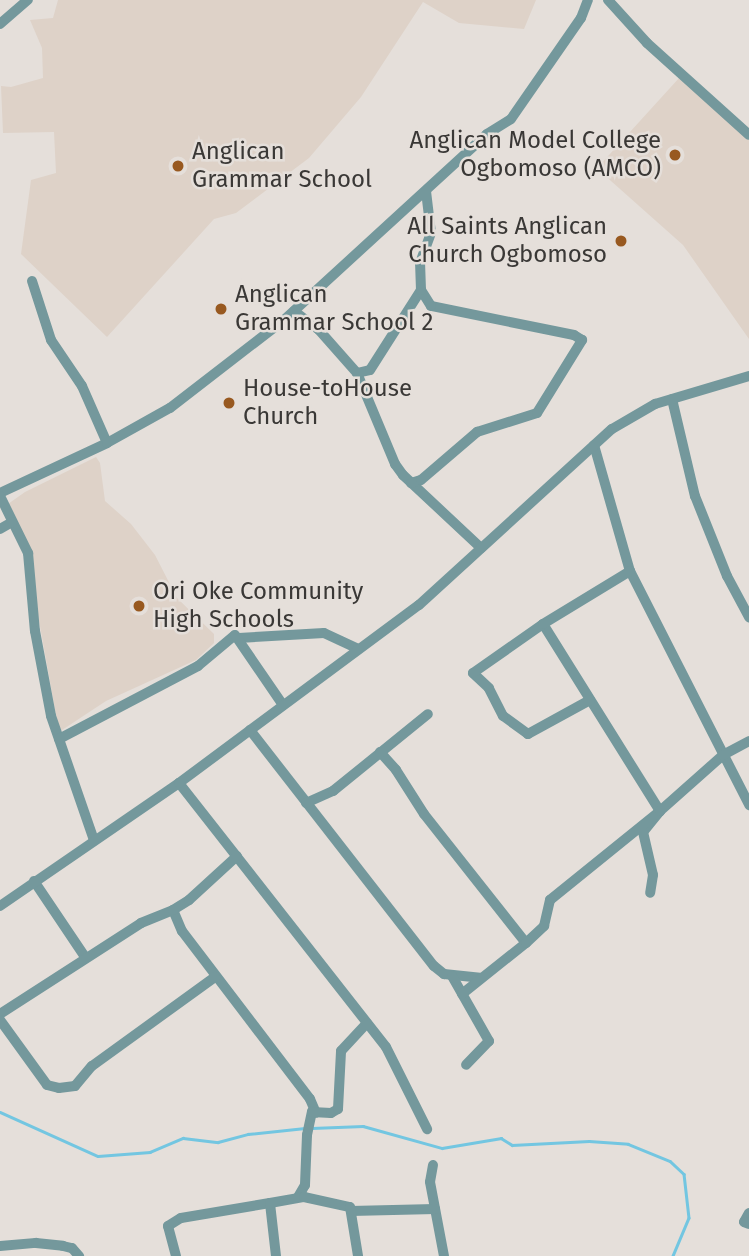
<!DOCTYPE html>
<html>
<head>
<meta charset="utf-8">
<style>
  body { margin:0 }
  #map { position:relative; width:749px; height:1256px; overflow:hidden; background:#e5dfda; font-family:"Fira Sans",sans-serif }
  div>[style] { position:absolute }
  [style*='--x'] { left:calc(var(--x)*1px); top:calc(var(--y)*1px); width:calc(var(--w)*1px); rotate:calc(var(--a)*1deg) }
  .built>* { inset:0; background:#ded2c8 }
  .stream>* { height:2.5px; margin:-1.25px; padding:0 1.25px; transform-origin:1.25px; border-radius:1.25px; background:#73c6e1 }
  .street>* { height:10px; margin:-5px; padding:0 5px; transform-origin:5px; border-radius:5px; background:#74989c }
  .dots>* { width:19px; height:19px; translate:-50% -50%; box-sizing:border-box; border:4px solid #e5dfda; border-radius:50% }
  span { translate:-50% -50%; white-space:nowrap; text-align:center; line-height:1.15; -webkit-text-stroke:5px #e5dfda; paint-order:stroke }
  .poi-label { font-size:24px; color:#3a3836 }
  .right { translate:-100% -50%; text-align:right }
  .left { translate:0 -50%; text-align:left }
</style>
</head>
<body>
<div id="map">
  <div class="built">
    <div style="clip-path:polygon(58px 0,536px 0,524px 29px,459px 23px,423px 2px,361px 97px,309px 158px,236px 213px,214px 219px,107px 337px,21px 254px,31px 180px,56px 173px,54px 132px,3px 133px,1px 86px,11px 87px,43px 78px,42px 48px,30px 20px,53px 18px)"></div>
    <div style="clip-path:polygon(680px 77px,749px 139px,749px 339px,683px 245px,602px 173px,599px 166px)"></div>
    <div style="clip-path:polygon(96px 457px,100px 463px,105px 501px,131px 524px,155px 555px,177px 598px,214px 634px,214px 643px,196px 660px,106px 701px,59px 732px,38px 615px,33px 562px,8px 504px,25px 492px)"></div>
  </div>
  <div class="stream">
    <div style="--x:0;--y:1112;--w:107;--a:24.2"></div>
    <div style="--x:98;--y:1156;--w:52;--a:-4.4"></div>
    <div style="--x:150;--y:1152;--w:36;--a:-23"></div>
    <div style="--x:183;--y:1138;--w:35;--a:7"></div>
    <div style="--x:218;--y:1142;--w:31;--a:-15"></div>
    <div style="--x:248;--y:1134;--w:57;--a:-6"></div>
    <div style="--x:312;--y:1128;--w:51;--a:-2.2"></div>
    <div style="--x:363;--y:1126;--w:82;--a:15.6"></div>
    <div style="--x:442;--y:1148;--w:60;--a:-9.6"></div>
    <div style="--x:501;--y:1138;--w:13;--a:32"></div>
    <div style="--x:512;--y:1145;--w:77;--a:-3"></div>
    <div style="--x:589;--y:1141;--w:39;--a:4"></div>
    <div style="--x:628;--y:1144;--w:45;--a:22"></div>
    <div style="--x:670;--y:1161;--w:19;--a:43"></div>
    <div style="--x:684;--y:1174;--w:44;--a:83.5"></div>
    <div style="--x:689;--y:1218;--w:41;--a:112.8"></div>
  </div>
  <div class="street">
    <div style="--x:608;--y:0;--w:58;--a:47.8"></div>
    <div style="--x:647;--y:43;--w:137;--a:42"></div>
    <div style="--x:0;--y:24;--w:37;--a:-41"></div>
    <div style="--x:32;--y:281;--w:62;--a:72.1"></div>
    <div style="--x:51;--y:340;--w:55;--a:56"></div>
    <div style="--x:82;--y:386;--w:62;--a:66.3"></div>
    <div style="--x:294;--y:311;--w:31;--a:37"></div>
    <div style="--x:319;--y:330;--w:57;--a:48.5"></div>
    <div style="--x:357;--y:373;--w:99;--a:67.3"></div>
    <div style="--x:395;--y:464;--w:14;--a:54"></div>
    <div style="--x:403;--y:475;--w:107;--a:43.1"></div>
    <div style="--x:357;--y:373;--w:13;--a:-13"></div>
    <div style="--x:370;--y:370;--w:95;--a:-57.5"></div>
    <div style="--x:672;--y:399;--w:100;--a:76.7"></div>
    <div style="--x:695;--y:496;--w:86;--a:68.2"></div>
    <div style="--x:727;--y:576;--w:47;--a:61.8"></div>
    <div style="--x:594;--y:445;--w:131;--a:74.1"></div>
    <div style="--x:630;--y:571;--w:263;--a:63"></div>
    <div style="--x:411;--y:483;--w:10;--a:-17"></div>
    <div style="--x:421;--y:480;--w:74;--a:-40.6"></div>
    <div style="--x:477;--y:432;--w:63;--a:-17.6"></div>
    <div style="--x:537;--y:413;--w:86;--a:-58.3"></div>
    <div style="--x:582;--y:340;--w:9;--a:-148"></div>
    <div style="--x:574;--y:335;--w:146;--a:-168.5"></div>
    <div style="--x:431;--y:306;--w:19;--a:-122"></div>
    <div style="--x:421;--y:290;--w:27;--a:-92"></div>
    <div style="--x:420;--y:263;--w:32;--a:-70"></div>
    <div style="--x:431;--y:233;--w:42;--a:-96.8"></div>
    <div style="--x:0;--y:493;--w:118;--a:-25"></div>
    <div style="--x:107;--y:443;--w:72;--a:-29.1"></div>
    <div style="--x:170;--y:408;--w:144;--a:-37.7"></div>
    <div style="--x:284;--y:320;--w:275;--a:-42.5"></div>
    <div style="--x:487;--y:134;--w:28;--a:-32"></div>
    <div style="--x:511;--y:119;--w:123;--a:-55.3"></div>
    <div style="--x:581;--y:18;--w:19;--a:-69"></div>
    <div style="--x:0;--y:496;--w:64;--a:63.8"></div>
    <div style="--x:28;--y:553;--w:78;--a:84.9"></div>
    <div style="--x:35;--y:631;--w:86;--a:79.3"></div>
    <div style="--x:51;--y:716;--w:131;--a:70.9"></div>
    <div style="--x:0;--y:529;--w:14;--a:-30"></div>
    <div style="--x:543;--y:624;--w:221;--a:58"></div>
    <div style="--x:660;--y:811;--w:27;--a:129"></div>
    <div style="--x:643;--y:832;--w:44;--a:76.9"></div>
    <div style="--x:653;--y:875;--w:18;--a:99"></div>
    <div style="--x:239;--y:638;--w:85;--a:-3.4"></div>
    <div style="--x:324;--y:633;--w:38;--a:25"></div>
    <div style="--x:590;--y:700;--w:71;--a:151.3"></div>
    <div style="--x:528;--y:734;--w:31;--a:-144"></div>
    <div style="--x:503;--y:716;--w:31;--a:-117"></div>
    <div style="--x:489;--y:688;--w:22;--a:-137"></div>
    <div style="--x:473;--y:673;--w:85;--a:-35"></div>
    <div style="--x:543;--y:624;--w:102;--a:-31.3"></div>
    <div style="--x:250;--y:730;--w:299;--a:52.1"></div>
    <div style="--x:434;--y:966;--w:13;--a:39"></div>
    <div style="--x:444;--y:974;--w:36;--a:6"></div>
    <div style="--x:59;--y:739;--w:157;--a:-27.7"></div>
    <div style="--x:198;--y:666;--w:48;--a:-40"></div>
    <div style="--x:235;--y:635;--w:85;--a:55.6"></div>
    <div style="--x:380;--y:752;--w:24;--a:48"></div>
    <div style="--x:396;--y:770;--w:52;--a:57.5"></div>
    <div style="--x:424;--y:814;--w:164;--a:51.7"></div>
    <div style="--x:179;--y:783;--w:335;--a:51.9"></div>
    <div style="--x:386;--y:1047;--w:92;--a:63.4"></div>
    <div style="--x:306;--y:803;--w:30;--a:-24"></div>
    <div style="--x:333;--y:791;--w:122;--a:-39"></div>
    <div style="--x:34;--y:881;--w:92;--a:56.1"></div>
    <div style="--x:0;--y:906;--w:217;--a:-34.5"></div>
    <div style="--x:179;--y:783;--w:299;--a:-36.6"></div>
    <div style="--x:419;--y:605;--w:261;--a:-42.4"></div>
    <div style="--x:612;--y:429;--w:50;--a:-30.2"></div>
    <div style="--x:655;--y:404;--w:98;--a:-16.6"></div>
    <div style="--x:173;--y:910;--w:23;--a:67"></div>
    <div style="--x:182;--y:931;--w:211;--a:52.7"></div>
    <div style="--x:310;--y:1099;--w:15;--a:67"></div>
    <div style="--x:452;--y:976;--w:75;--a:60.4"></div>
    <div style="--x:489;--y:1041;--w:33;--a:134"></div>
    <div style="--x:462;--y:994;--w:82;--a:-38.6"></div>
    <div style="--x:526;--y:943;--w:25;--a:-43"></div>
    <div style="--x:544;--y:926;--w:27;--a:-77"></div>
    <div style="--x:550;--y:900;--w:141;--a:-39"></div>
    <div style="--x:660;--y:811;--w:84;--a:-41.6"></div>
    <div style="--x:723;--y:755;--w:30;--a:-28"></div>
    <div style="--x:0;--y:1014;--w:168;--a:-32.8"></div>
    <div style="--x:141;--y:923;--w:35;--a:-22"></div>
    <div style="--x:173;--y:910;--w:19;--a:-32"></div>
    <div style="--x:189;--y:900;--w:65;--a:-42.5"></div>
    <div style="--x:0;--y:1020;--w:80;--a:54.1"></div>
    <div style="--x:47;--y:1085;--w:12;--a:14"></div>
    <div style="--x:59;--y:1088;--w:16;--a:-7"></div>
    <div style="--x:75;--y:1086;--w:26;--a:-50"></div>
    <div style="--x:92;--y:1066;--w:152;--a:-35.9"></div>
    <div style="--x:433;--y:1165;--w:17;--a:100"></div>
    <div style="--x:430;--y:1182;--w:75;--a:79.3"></div>
    <div style="--x:298;--y:1197;--w:14;--a:-60"></div>
    <div style="--x:305;--y:1185;--w:50;--a:-87.7"></div>
    <div style="--x:307;--y:1135;--w:24;--a:-78"></div>
    <div style="--x:312;--y:1112;--w:19;--a:3"></div>
    <div style="--x:331;--y:1113;--w:8;--a:-30"></div>
    <div style="--x:338;--y:1109;--w:58;--a:-87"></div>
    <div style="--x:341;--y:1051;--w:38;--a:-47"></div>
    <div style="--x:351;--y:1211;--w:84;--a:-1.4"></div>
    <div style="--x:749;--y:1213;--w:10;--a:119"></div>
    <div style="--x:744;--y:1222;--w:5;--a:22"></div>
    <div style="--x:0;--y:1246;--w:36;--a:-5"></div>
    <div style="--x:36;--y:1243;--w:27;--a:6"></div>
    <div style="--x:63;--y:1246;--w:9;--a:13"></div>
    <div style="--x:72;--y:1248;--w:11;--a:49"></div>
    <div style="--x:176;--y:1256;--w:31;--a:-105"></div>
    <div style="--x:168;--y:1226;--w:15;--a:-32"></div>
    <div style="--x:181;--y:1218;--w:90;--a:-9.6"></div>
    <div style="--x:276;--y:1256;--w:53;--a:-96.5"></div>
    <div style="--x:270;--y:1203;--w:35;--a:-10"></div>
    <div style="--x:304;--y:1197;--w:47;--a:12.3"></div>
    <div style="--x:350;--y:1207;--w:50;--a:80.7"></div>
  </div>
  <div class="dots">
    <div style="left:675px;top:155px;background:#985920"></div>
    <div style="left:178px;top:166px;background:#985920"></div>
    <div style="left:621px;top:241px;background:#985920"></div>
    <div style="left:221px;top:309px;background:#985920"></div>
    <div style="left:229px;top:403px;background:#985920"></div>
    <div style="left:139px;top:606px;background:#985920"></div>
  </div>
  <div class="poi-label">
    <span class="right" style="left:661px;top:155px">Anglican Model College<br>Ogbomoso (AMCO)</span>
    <span class="left" style="left:192px;top:166px">Anglican<br>Grammar School</span>
    <span class="right" style="left:607px;top:241px">All Saints Anglican<br>Church Ogbomoso</span>
    <span class="left" style="left:235px;top:309px">Anglican<br>Grammar School 2</span>
    <span class="left" style="left:243px;top:403px">House-toHouse<br>Church</span>
    <span class="left" style="left:153px;top:606px">Ori Oke Community<br>High Schools</span>
  </div>
</div>
</body>
</html>
